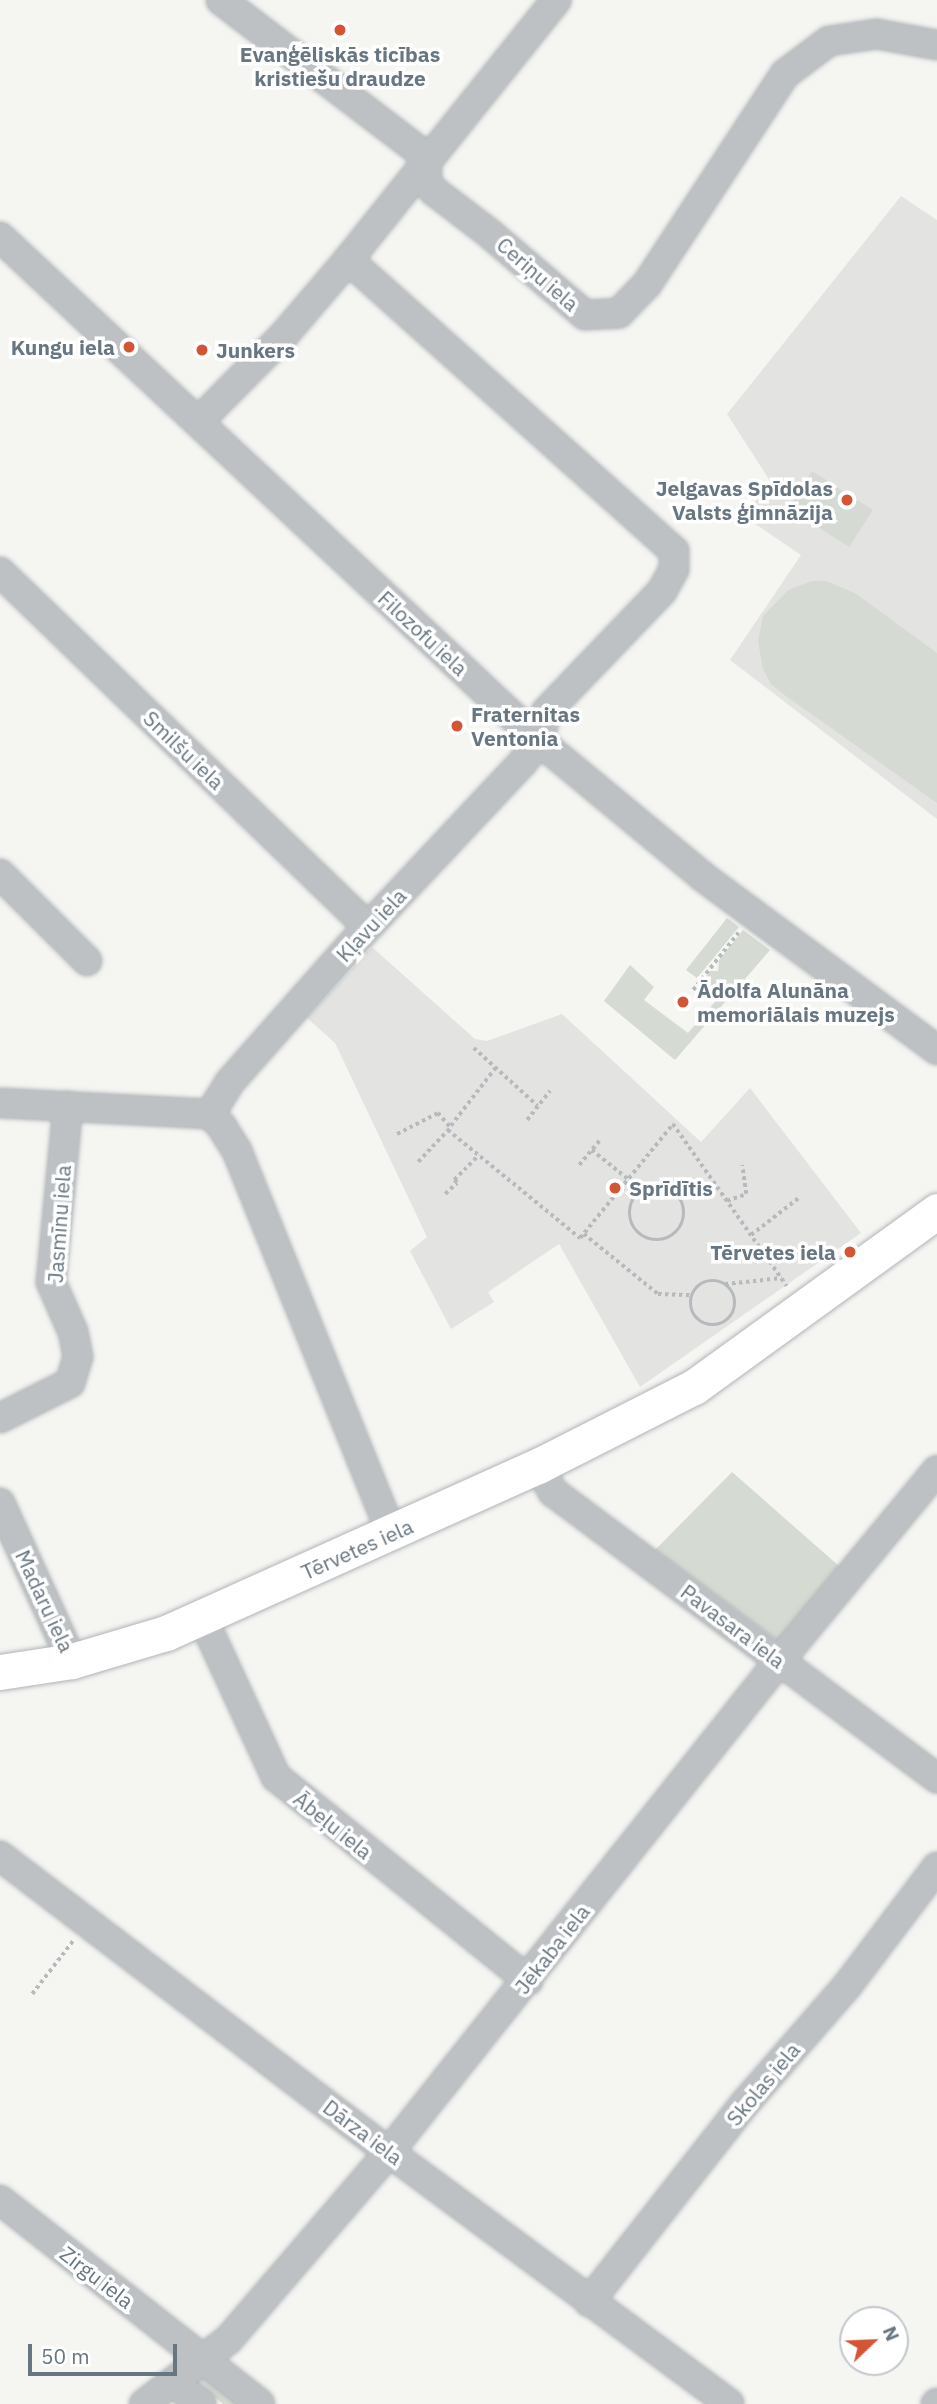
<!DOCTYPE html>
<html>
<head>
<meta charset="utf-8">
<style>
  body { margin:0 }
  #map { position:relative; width:937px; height:2404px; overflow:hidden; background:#f5f5f2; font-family:"IBM Plex Sans",sans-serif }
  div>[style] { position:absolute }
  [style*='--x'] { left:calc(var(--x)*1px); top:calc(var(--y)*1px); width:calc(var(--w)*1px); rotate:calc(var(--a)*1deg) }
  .built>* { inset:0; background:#e3e4e2 }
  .green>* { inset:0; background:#d5dad2 }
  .path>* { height:3.5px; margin-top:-1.75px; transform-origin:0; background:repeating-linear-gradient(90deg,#b7babc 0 3.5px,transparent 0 7px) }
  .path>.ring { margin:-1.75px; padding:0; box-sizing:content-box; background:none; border:3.5px solid #b7babc; border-radius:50% }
  .roads { filter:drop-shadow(0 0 2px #b0b5b8) drop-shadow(0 0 2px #b0b5b8) }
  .minor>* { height:28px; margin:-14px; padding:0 14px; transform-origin:14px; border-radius:14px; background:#bdc1c4 }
  .major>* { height:35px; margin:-17.5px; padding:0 17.5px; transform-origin:17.5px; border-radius:17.5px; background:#fff }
  .dots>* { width:19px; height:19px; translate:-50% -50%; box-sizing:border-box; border:4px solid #fff; border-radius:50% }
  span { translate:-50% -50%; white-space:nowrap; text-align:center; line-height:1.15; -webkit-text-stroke:7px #fff; paint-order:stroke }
  .poi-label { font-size:21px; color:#677680; font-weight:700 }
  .right { translate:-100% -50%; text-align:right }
  .left { translate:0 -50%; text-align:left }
  .street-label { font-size:21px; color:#677680 }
  .north { position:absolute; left:839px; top:2306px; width:70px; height:70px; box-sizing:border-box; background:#fff; border:2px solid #c2c8cc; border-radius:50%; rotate:67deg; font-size:19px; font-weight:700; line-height:28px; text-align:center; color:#677680 }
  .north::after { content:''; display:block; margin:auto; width:24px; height:32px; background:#d35534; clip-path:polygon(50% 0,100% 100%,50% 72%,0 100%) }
  .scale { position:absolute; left:28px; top:2344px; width:149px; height:32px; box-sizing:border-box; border:4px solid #677680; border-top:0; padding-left:9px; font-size:21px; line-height:24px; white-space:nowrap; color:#677680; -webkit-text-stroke:5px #fff; paint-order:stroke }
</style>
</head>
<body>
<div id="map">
  <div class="built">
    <div style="clip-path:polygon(901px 196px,937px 220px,937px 819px,730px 660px,801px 555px,742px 515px,772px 484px,727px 414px)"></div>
    <div style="clip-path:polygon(372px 947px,475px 1039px,487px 1041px,562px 1014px,701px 1142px,750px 1088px,861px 1233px,640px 1387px,559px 1244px,488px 1292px,494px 1302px,451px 1329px,410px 1251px,427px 1237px,335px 1043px,307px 1018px)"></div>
  </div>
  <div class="green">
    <div style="clip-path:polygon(812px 471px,873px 510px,849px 547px,788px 508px)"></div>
    <div style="clip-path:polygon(812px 581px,826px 581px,855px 593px,937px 653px,937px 803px,783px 694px,771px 684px,763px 669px,758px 641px,763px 616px,788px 590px)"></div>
    <div style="clip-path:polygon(727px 918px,739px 927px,697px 978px,686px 970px)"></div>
    <div style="clip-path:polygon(743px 930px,770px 950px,675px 1060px,604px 1001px,630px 965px,654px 987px,644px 1000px,688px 1033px,720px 996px,702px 982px,710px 971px,718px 971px,719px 960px)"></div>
    <div style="clip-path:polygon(732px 1472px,839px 1566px,778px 1641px,655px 1550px)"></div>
    <div style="clip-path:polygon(197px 2376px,211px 2378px,244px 2404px,223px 2404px,197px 2383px,181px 2387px)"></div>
  </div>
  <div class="path">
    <div style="--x:693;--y:990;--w:73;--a:-51.7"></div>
    <div style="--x:474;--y:1048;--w:86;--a:42.2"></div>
    <div style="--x:496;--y:1068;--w:78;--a:127.7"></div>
    <div style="--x:448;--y:1130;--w:171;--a:39.3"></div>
    <div style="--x:580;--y:1238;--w:147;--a:-50.8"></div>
    <div style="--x:673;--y:1124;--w:198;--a:54.9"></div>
    <div style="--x:527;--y:1120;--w:37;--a:-52"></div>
    <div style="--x:397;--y:1134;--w:46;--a:-27.1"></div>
    <div style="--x:438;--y:1113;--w:18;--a:49"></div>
    <div style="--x:592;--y:1150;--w:46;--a:38.9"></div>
    <div style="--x:418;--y:1162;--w:44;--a:-46.8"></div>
    <div style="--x:579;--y:1165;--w:34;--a:-50"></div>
    <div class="ring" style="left:630px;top:1186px;width:50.5px;height:50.5px"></div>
    <div style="--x:621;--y:1189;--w:16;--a:38"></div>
    <div style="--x:445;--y:1194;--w:16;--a:-43"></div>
    <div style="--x:457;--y:1183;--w:4;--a:-135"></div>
    <div style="--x:454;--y:1180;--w:35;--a:-45"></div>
    <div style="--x:727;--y:1201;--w:20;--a:-20"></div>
    <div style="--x:746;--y:1194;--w:29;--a:-98"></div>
    <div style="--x:584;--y:1234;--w:95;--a:39"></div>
    <div style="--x:658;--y:1294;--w:34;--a:2"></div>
    <div style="--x:751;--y:1235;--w:62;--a:-37.8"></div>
    <div class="ring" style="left:691px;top:1281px;width:40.5px;height:40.5px"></div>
    <div style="--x:725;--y:1284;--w:57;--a:-6"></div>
    <div style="--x:32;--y:1994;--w:67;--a:-52.3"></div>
  </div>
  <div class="roads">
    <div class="minor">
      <div style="--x:221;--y:0;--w:248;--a:37.3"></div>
      <div style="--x:418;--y:150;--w:17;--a:59"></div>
      <div style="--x:427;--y:165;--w:18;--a:90"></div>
      <div style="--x:427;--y:183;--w:11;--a:49"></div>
      <div style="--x:434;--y:191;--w:69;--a:37.4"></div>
      <div style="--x:489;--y:233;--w:126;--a:40.5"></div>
      <div style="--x:585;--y:315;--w:34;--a:-3"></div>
      <div style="--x:619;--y:313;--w:40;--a:-46"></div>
      <div style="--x:647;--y:284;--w:251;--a:-56.7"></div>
      <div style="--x:785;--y:74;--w:55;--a:-36.9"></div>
      <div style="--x:829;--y:41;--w:49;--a:-8.3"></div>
      <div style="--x:877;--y:34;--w:61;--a:10.4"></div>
      <div style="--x:0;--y:237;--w:738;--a:43.08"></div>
      <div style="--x:539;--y:741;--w:212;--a:39.6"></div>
      <div style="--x:702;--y:876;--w:292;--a:36.5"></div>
      <div style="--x:198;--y:422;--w:122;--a:-45.3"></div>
      <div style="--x:284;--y:335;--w:99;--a:-49.5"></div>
      <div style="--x:348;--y:260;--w:333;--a:-51.3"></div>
      <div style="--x:0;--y:572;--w:511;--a:43.97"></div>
      <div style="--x:0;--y:874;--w:123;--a:45"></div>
      <div style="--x:0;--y:1103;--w:210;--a:3"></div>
      <div style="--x:210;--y:1114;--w:18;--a:47"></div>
      <div style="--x:222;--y:1127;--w:28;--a:58"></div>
      <div style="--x:237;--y:1151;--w:413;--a:68"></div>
      <div style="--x:210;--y:1114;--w:36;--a:-58"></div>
      <div style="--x:229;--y:1083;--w:187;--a:-48.5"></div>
      <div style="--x:353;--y:943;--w:248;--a:-46.8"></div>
      <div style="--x:523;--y:762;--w:26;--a:-53"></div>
      <div style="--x:539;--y:741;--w:30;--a:-76"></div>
      <div style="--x:546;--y:712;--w:168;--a:-46.2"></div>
      <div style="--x:662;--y:591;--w:25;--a:-61"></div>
      <div style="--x:674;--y:569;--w:18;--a:-90"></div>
      <div style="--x:674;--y:551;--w:437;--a:-138.2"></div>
      <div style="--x:0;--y:1418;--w:78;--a:-26.6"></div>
      <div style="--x:70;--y:1383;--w:27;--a:-73"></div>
      <div style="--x:78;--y:1357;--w:25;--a:-101"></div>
      <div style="--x:73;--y:1332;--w:55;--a:-113.7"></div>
      <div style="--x:51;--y:1282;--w:177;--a:-84.5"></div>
      <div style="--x:538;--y:1466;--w:30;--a:60"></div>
      <div style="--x:553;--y:1492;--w:479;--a:36.7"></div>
      <div style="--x:0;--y:1503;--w:174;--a:65.5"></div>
      <div style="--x:203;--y:1619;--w:174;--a:65.2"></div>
      <div style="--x:276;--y:1777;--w:324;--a:38.9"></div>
      <div style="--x:0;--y:1856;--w:489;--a:37.3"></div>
      <div style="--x:389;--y:2152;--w:423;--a:36.5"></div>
      <div style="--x:0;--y:2200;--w:330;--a:38.1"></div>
      <div style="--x:589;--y:2302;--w:254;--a:-51.9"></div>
      <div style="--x:746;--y:2102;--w:154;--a:-49"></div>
      <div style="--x:847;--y:1986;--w:149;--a:-52.9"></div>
      <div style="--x:186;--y:2393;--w:19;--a:36"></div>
      <div style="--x:144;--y:2404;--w:107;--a:-37.4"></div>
      <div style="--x:229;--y:2339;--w:246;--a:-49.4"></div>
      <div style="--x:389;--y:2152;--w:628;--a:-51.53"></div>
      <div style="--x:780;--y:1660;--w:246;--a:-50.4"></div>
      <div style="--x:936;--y:2404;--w:1;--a:-45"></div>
    </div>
    <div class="major">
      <div style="--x:0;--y:1672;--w:73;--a:-8.7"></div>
      <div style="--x:72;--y:1661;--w:98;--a:-16.6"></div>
      <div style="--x:166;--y:1633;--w:408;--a:-24.2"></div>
      <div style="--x:538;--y:1466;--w:175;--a:-26.9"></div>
      <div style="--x:694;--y:1387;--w:300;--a:-35.9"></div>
    </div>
  </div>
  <div class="dots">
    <div style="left:340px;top:30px;background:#d35534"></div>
    <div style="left:129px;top:347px;background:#d35534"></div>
    <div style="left:202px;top:350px;background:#d35534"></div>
    <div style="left:847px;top:500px;background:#d35534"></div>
    <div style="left:457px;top:726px;background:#d35534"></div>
    <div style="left:683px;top:1002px;background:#d35534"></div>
    <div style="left:615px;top:1188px;background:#d35534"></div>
    <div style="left:850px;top:1252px;background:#d35534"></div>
  </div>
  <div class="poi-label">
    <span style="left:340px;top:66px">Evanģēliskās ticības<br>kristiešu draudze</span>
    <span class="right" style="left:115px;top:347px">Kungu iela</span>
    <span class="left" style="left:216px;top:350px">Junkers</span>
    <span class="right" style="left:833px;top:500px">Jelgavas Spīdolas<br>Valsts ģimnāzija</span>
    <span class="left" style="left:471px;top:726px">Fraternitas<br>Ventonia</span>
    <span class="left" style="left:697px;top:1002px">Ādolfa Alunāna<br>memoriālais muzejs</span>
    <span class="left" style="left:629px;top:1188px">Sprīdītis</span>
    <span class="right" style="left:836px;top:1252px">Tērvetes iela</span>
  </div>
  <div class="street-label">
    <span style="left:538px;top:274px;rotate:41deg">Ceriņu iela</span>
    <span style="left:423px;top:633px;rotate:43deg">Filozofu iela</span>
    <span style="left:184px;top:750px;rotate:44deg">Smilšu iela</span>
    <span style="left:371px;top:925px;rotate:-47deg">Kļavu iela</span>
    <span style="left:59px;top:1224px;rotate:-86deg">Jasmīnu iela</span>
    <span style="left:357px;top:1549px;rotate:-24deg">Tērvetes iela</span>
    <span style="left:45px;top:1601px;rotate:65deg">Madaru iela</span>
    <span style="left:733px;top:1626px;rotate:37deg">Pavasara iela</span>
    <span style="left:333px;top:1825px;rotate:39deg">Ābeļu iela</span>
    <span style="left:552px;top:1949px;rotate:-52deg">Jēkaba iela</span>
    <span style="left:763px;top:2084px;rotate:-50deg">Skolas iela</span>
    <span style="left:363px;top:2132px;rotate:37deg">Dārza iela</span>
    <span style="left:97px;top:2277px;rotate:38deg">Zirgu iela</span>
  </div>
  <div class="north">N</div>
  <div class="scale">50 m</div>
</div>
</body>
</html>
